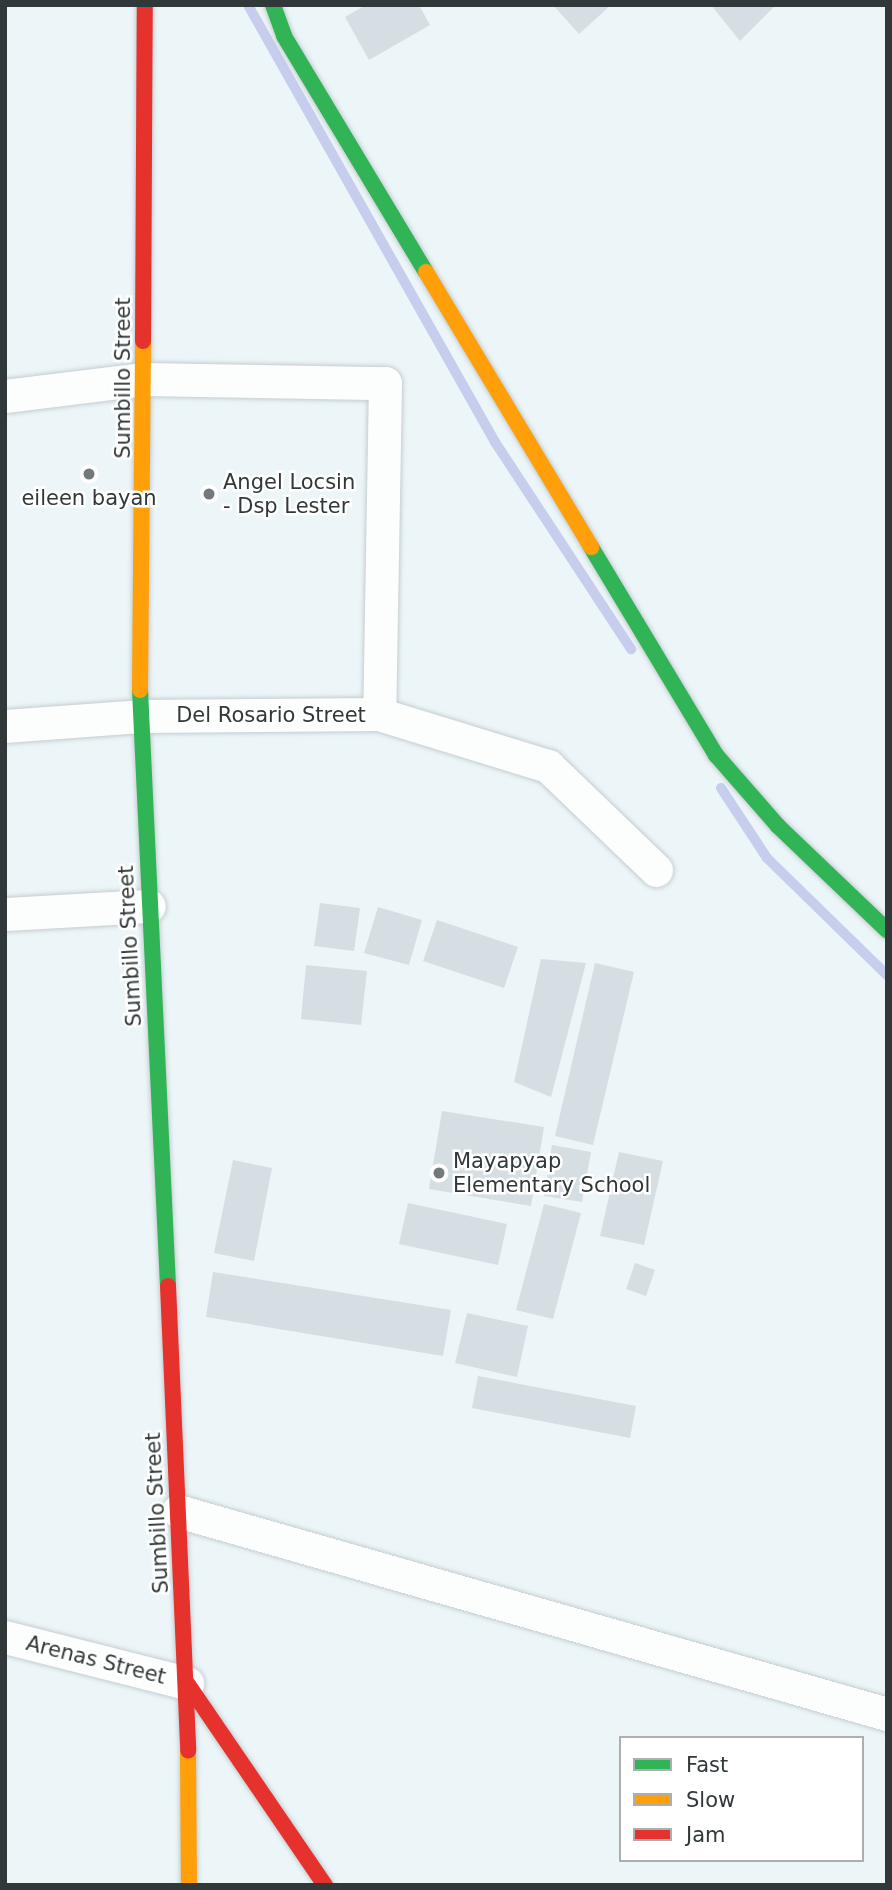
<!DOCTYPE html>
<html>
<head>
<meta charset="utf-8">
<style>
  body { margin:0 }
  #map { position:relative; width:892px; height:1890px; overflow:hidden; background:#ecf6f9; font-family:"DejaVu Sans",sans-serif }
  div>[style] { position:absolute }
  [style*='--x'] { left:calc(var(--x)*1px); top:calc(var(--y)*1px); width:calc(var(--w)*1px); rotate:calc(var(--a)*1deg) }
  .stream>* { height:10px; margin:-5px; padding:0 5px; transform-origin:5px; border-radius:5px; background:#c6cded }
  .building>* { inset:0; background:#d5dee2 }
  .roads { filter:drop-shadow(0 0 2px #c5cdd0) drop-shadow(0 0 2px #c5cdd0) }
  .street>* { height:33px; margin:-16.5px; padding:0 16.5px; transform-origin:16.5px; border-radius:16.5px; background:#fcfefe }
  .fast>* { height:16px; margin:-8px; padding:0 8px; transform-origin:8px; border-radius:8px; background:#30b455 }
  .slow>* { height:16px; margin:-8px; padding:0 8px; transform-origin:8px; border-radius:8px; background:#ff9f0a }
  .jam>* { height:16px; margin:-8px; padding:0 8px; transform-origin:8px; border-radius:8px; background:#e5322d }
  .dots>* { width:19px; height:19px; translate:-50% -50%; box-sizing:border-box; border:4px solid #fff; border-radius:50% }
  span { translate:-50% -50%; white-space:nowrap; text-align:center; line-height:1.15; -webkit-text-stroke:5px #fff; paint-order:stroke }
  .street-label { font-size:21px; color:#303839 }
  .poi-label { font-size:21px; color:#303839 }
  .left { translate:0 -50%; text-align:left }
  .frame { position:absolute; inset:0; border:7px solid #303839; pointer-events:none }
  .legend { position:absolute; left:619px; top:1736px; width:245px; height:126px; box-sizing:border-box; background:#fff; border:2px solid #acafb0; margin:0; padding:9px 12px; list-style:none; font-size:21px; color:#303839 }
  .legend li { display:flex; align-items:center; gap:14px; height:35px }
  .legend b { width:35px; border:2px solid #acafb0 }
</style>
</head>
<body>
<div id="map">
  <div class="stream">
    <div style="--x:248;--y:5;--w:502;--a:60.52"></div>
    <div style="--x:495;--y:442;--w:248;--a:56.7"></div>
    <div style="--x:721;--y:788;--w:84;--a:56.7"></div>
    <div style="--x:767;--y:858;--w:168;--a:44.3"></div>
  </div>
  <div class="building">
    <div style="clip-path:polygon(366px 5px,419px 5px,430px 25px,369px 60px,345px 17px)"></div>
    <div style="clip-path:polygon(553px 5px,611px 5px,579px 34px)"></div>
    <div style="clip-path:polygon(711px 5px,776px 5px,740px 41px)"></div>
    <div style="clip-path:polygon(320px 903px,360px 908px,354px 951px,314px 946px)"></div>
    <div style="clip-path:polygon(378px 907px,422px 920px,409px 965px,364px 953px)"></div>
    <div style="clip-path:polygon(437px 920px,518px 947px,504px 988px,423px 961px)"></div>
    <div style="clip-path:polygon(541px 959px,586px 963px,551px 1097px,514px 1082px)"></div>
    <div style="clip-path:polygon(595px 963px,634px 972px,593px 1145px,555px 1136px)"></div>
    <div style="clip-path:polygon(306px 965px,367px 971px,361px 1025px,301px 1019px)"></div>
    <div style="clip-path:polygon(442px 1111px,544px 1127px,531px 1206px,429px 1189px)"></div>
    <div style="clip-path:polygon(552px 1145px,591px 1152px,582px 1202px,544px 1196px)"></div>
    <div style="clip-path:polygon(619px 1152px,663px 1161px,644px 1245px,600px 1236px)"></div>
    <div style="clip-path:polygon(233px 1160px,272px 1168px,254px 1261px,214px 1253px)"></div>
    <div style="clip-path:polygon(408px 1203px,507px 1224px,498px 1265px,399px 1244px)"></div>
    <div style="clip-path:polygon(544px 1204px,581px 1213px,553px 1319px,516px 1310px)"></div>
    <div style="clip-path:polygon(635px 1263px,655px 1270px,646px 1296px,626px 1289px)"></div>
    <div style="clip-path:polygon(213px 1272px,451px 1310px,443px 1356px,206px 1317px)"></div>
    <div style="clip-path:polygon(467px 1313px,528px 1326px,517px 1377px,455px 1363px)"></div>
    <div style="clip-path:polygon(478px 1376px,636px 1406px,630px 1438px,472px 1408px)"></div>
  </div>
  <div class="roads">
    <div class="street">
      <div style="--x:5;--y:396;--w:140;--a:-7"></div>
      <div style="--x:144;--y:379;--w:241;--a:1"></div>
      <div style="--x:385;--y:383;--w:331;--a:91"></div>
      <div style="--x:5;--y:726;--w:135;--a:-4.2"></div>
      <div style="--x:140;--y:716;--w:239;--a:-0.5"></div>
      <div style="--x:379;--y:714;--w:177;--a:17.1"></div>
      <div style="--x:548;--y:766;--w:150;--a:43.9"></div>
      <div style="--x:5;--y:914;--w:144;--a:-3.2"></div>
      <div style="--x:178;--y:1511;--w:737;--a:15.98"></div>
      <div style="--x:5;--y:1637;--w:188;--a:14.2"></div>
    </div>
    <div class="fast">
      <div style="--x:273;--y:5;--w:33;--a:70"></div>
      <div style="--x:284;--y:36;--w:275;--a:59"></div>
      <div style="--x:591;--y:547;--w:243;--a:59"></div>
      <div style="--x:716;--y:755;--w:94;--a:48.9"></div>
      <div style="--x:778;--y:826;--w:151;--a:43.7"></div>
      <div style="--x:140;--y:690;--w:597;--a:87.31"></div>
    </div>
    <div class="slow">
      <div style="--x:426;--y:272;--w:321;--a:59"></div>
      <div style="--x:140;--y:690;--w:349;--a:-89.5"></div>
      <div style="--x:188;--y:1751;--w:134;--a:89.6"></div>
    </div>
    <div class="jam">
      <div style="--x:143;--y:341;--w:336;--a:-89.7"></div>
      <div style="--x:168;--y:1286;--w:465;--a:87.5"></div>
      <div style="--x:187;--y:1683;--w:245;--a:55.7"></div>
    </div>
  </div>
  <div class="dots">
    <div style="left:89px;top:474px;background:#727a7c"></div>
    <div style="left:209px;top:494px;background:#727a7c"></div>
    <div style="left:439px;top:1173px;background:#727a7c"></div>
  </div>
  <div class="street-label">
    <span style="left:123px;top:378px;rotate:-90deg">Sumbillo Street</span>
    <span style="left:271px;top:715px">Del Rosario Street</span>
    <span style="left:130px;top:946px;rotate:-93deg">Sumbillo Street</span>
    <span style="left:157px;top:1513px;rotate:-93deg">Sumbillo Street</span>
    <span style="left:96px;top:1660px;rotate:14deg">Arenas Street</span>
  </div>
  <div class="poi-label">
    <span class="left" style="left:223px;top:494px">Angel Locsin<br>- Dsp Lester</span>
    <span style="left:89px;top:498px">eileen bayan</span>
    <span class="left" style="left:453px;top:1173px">Mayapyap<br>Elementary School</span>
  </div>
  <div class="frame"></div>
  <ul class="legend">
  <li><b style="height:9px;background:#30b455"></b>Fast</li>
  <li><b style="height:9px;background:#ff9f0a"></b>Slow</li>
  <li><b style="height:9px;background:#e5322d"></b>Jam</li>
  </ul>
</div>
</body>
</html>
